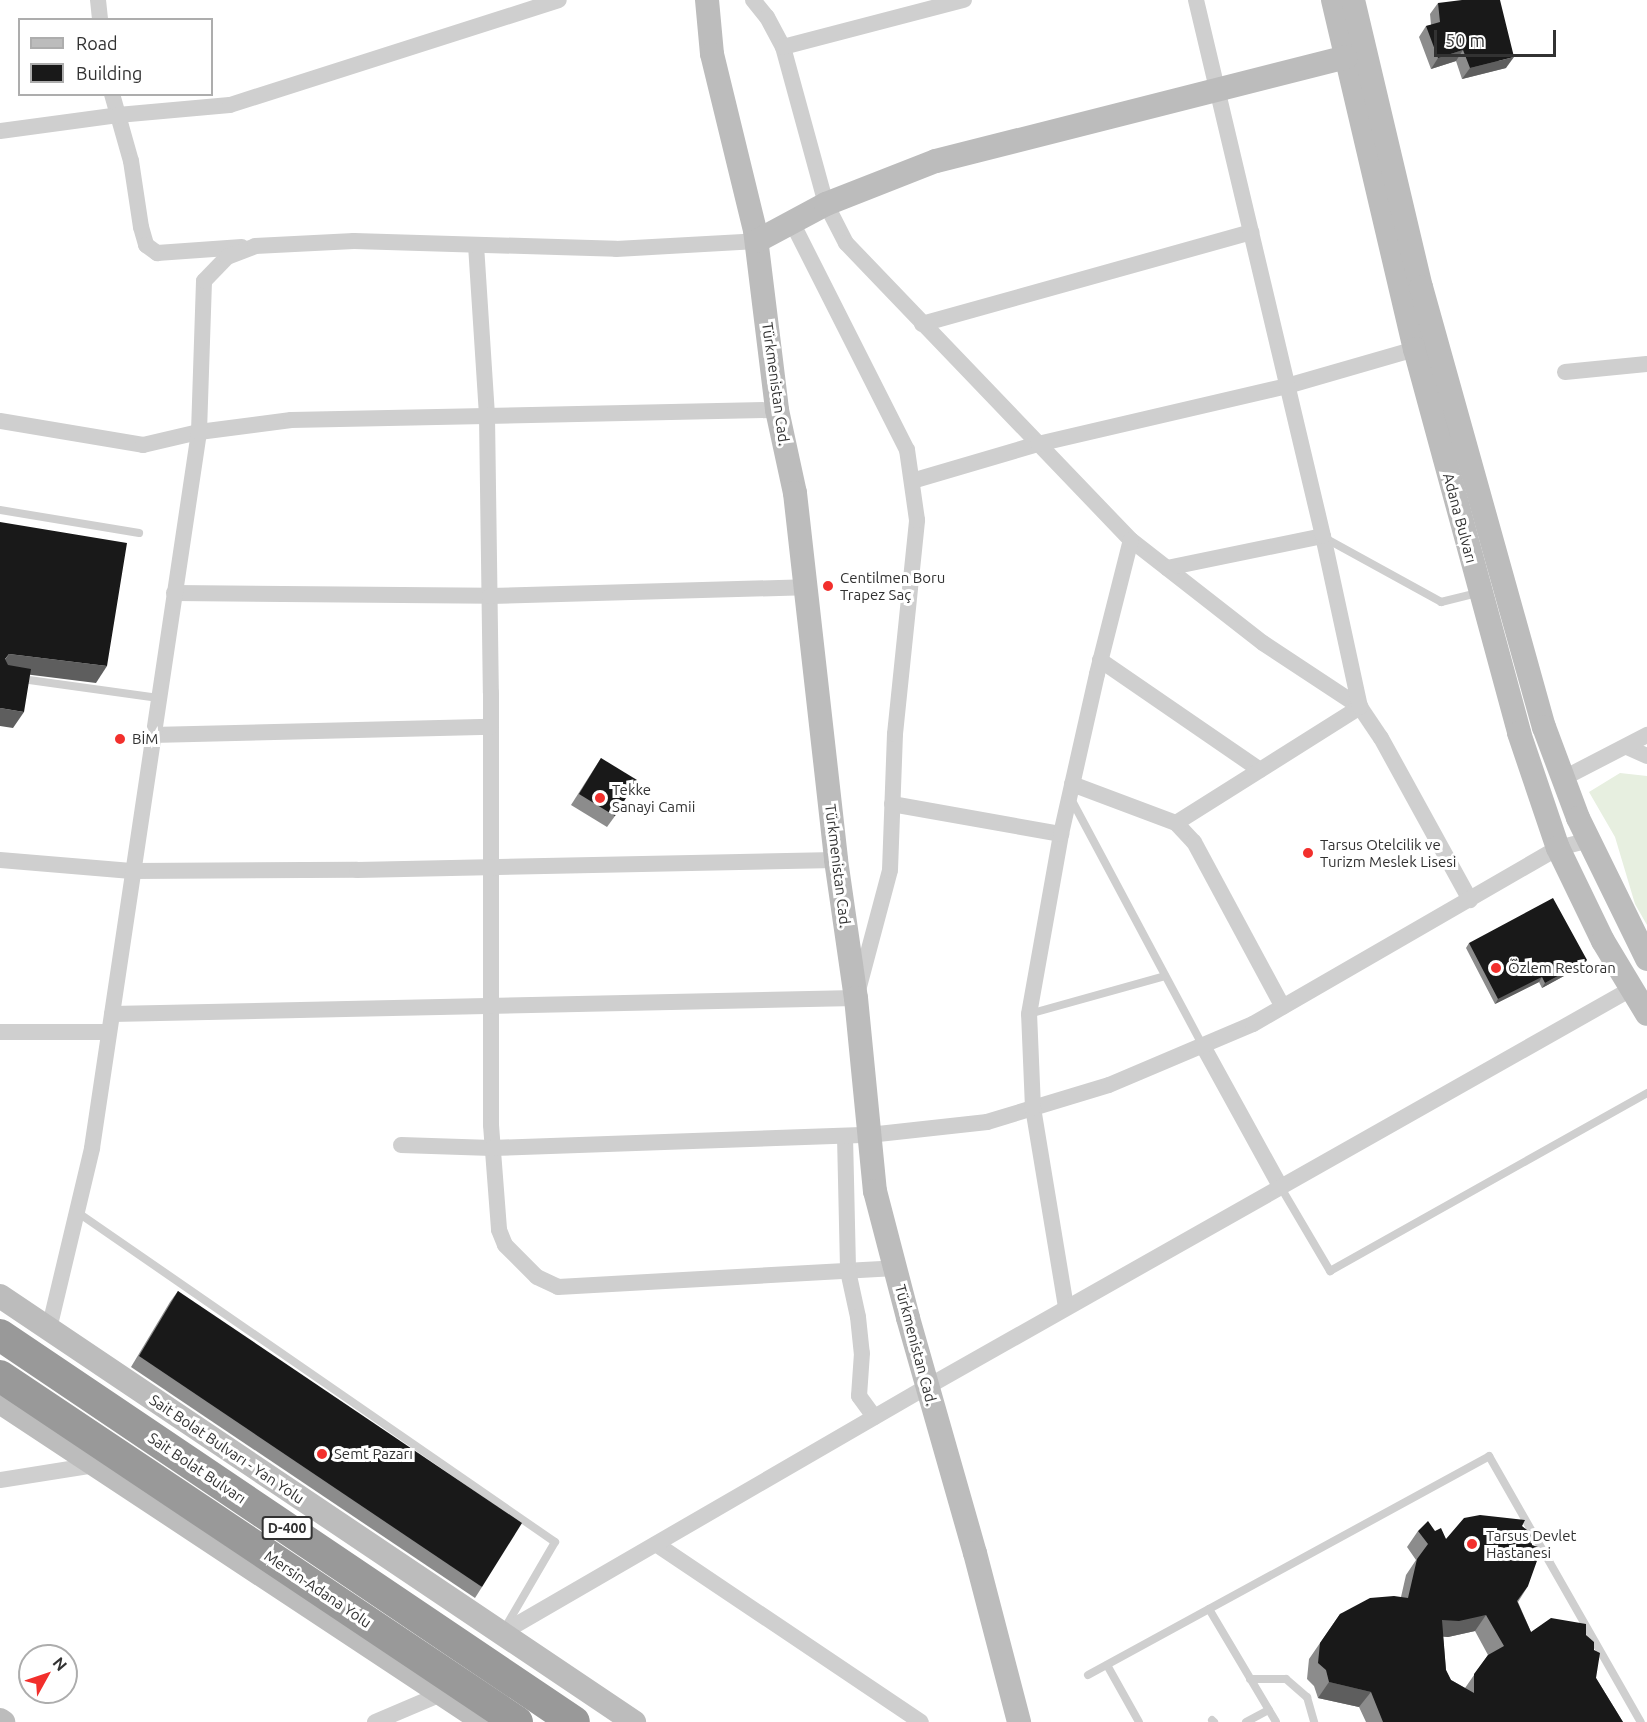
<!DOCTYPE html>
<html>
<head>
<meta charset="utf-8">
<style>
  body { margin:0 }
  #map { position:relative; width:1647px; height:1722px; overflow:hidden; background:#fff; font-family:Ubuntu,sans-serif }
  div>[style] { position:absolute }
  [style*='--x'] { left:calc(var(--x)*1px); top:calc(var(--y)*1px); width:calc(var(--w)*1px); rotate:calc(var(--a)*1deg) }
  .green>* { inset:0; background:#e7efe0 }
  .lane>* { height:8px; margin:-4px; padding:0 4px; transform-origin:4px; border-radius:4px; background:#cfcfcf }
  .street>* { height:16px; margin:-8px; padding:0 8px; transform-origin:8px; border-radius:8px; background:#cfcfcf }
  .secondary>* { height:24px; margin:-12px; padding:0 12px; transform-origin:12px; border-radius:12px; background:#bcbcbc }
  .highway>* { height:32px; margin:-16px; padding:0 16px; transform-origin:16px; border-radius:16px; background:#999 }
  .wall>* { inset:0; background:#8c8c8c }
  .shaded-wall>* { inset:0; background:#5e5e5e }
  .building>* { inset:0; background:#191919 }
  .dots>* { width:16px; height:16px; translate:-50% -50%; box-sizing:border-box; border:3px solid #fff; border-radius:50% }
  span { translate:-50% -50%; white-space:nowrap; text-align:center; line-height:1.15; -webkit-text-stroke:6px #fff; paint-order:stroke }
  .shield-label span { padding:2px 4px; background:#fff; border:2px solid; border-radius:4px; -webkit-text-stroke-width:0 }
  .shield-label { font-size:14px; color:#323232; font-weight:700 }
  .street-label { font-size:15px; color:#323232 }
  .poi-label { font-size:15px; color:#323232 }
  .left { translate:0 -50%; text-align:left }
  .legend { position:absolute; left:18px; top:18px; width:195px; height:78px; box-sizing:border-box; background:#fff; border:2px solid #adadad; margin:0; padding:8px 10px; list-style:none; font-size:18px; color:#323232 }
  .legend li { display:flex; align-items:center; gap:12px; height:30px }
  .legend b { width:30px; border:2px solid #adadad }
  .north { position:absolute; left:18px; top:1644px; width:60px; height:60px; box-sizing:border-box; background:#fff; border:2px solid #adadad; border-radius:50%; rotate:50deg; font-size:16px; font-weight:700; line-height:24px; text-align:center; color:#323232 }
  .north::after { content:''; display:block; margin:auto; width:21px; height:27px; background:#f22f2c; clip-path:polygon(50% 0,100% 100%,50% 72%,0 100%) }
  .scale { position:absolute; left:1434px; top:30px; width:122px; height:27px; box-sizing:border-box; border:3px solid #323232; border-top:0; padding-left:8px; font-size:18px; line-height:21px; white-space:nowrap; color:#323232; -webkit-text-stroke:4px #fff; paint-order:stroke }
</style>
</head>
<body>
<div id="map">
  <div class="green">
    <div style="clip-path:polygon(1620px 773px,1647px 776px,1647px 925px,1635px 904px,1615px 837px,1589px 792px)"></div>
  </div>
  <div class="lane">
    <div style="--x:0;--y:510;--w:141;--a:9.4"></div>
    <div style="--x:1323;--y:537;--w:135;--a:28.8"></div>
    <div style="--x:1441;--y:602;--w:38;--a:-14"></div>
    <div style="--x:0;--y:676;--w:160;--a:7.9"></div>
    <div style="--x:1070;--y:797;--w:282;--a:61.9"></div>
    <div style="--x:1029;--y:1014;--w:141;--a:-15.6"></div>
    <div style="--x:1280;--y:1186;--w:99;--a:59.5"></div>
    <div style="--x:1330;--y:1271;--w:364;--a:-29.3"></div>
    <div style="--x:77;--y:1212;--w:581;--a:34.62"></div>
    <div style="--x:555;--y:1542;--w:99;--a:120.2"></div>
    <div style="--x:1209;--y:1609;--w:131;--a:59.3"></div>
    <div style="--x:1107;--y:1665;--w:65;--a:60.7"></div>
    <div style="--x:1088;--y:1675;--w:457;--a:-28.6"></div>
    <div style="--x:1489;--y:1456;--w:306;--a:60.3"></div>
    <div style="--x:1250;--y:1679;--w:36;--a:0"></div>
    <div style="--x:1286;--y:1679;--w:28;--a:41"></div>
    <div style="--x:1307;--y:1697;--w:26;--a:74"></div>
    <div style="--x:1212;--y:1720;--w:3;--a:45"></div>
    <div style="--x:1246;--y:1722;--w:26;--a:-28"></div>
  </div>
  <div class="street">
    <div style="--x:98;--y:0;--w:20;--a:84"></div>
    <div style="--x:753;--y:0;--w:22;--a:51"></div>
    <div style="--x:767;--y:17;--w:34;--a:62"></div>
    <div style="--x:783;--y:47;--w:163;--a:74.7"></div>
    <div style="--x:826;--y:204;--w:44;--a:62.9"></div>
    <div style="--x:846;--y:243;--w:412;--a:46.2"></div>
    <div style="--x:1131;--y:540;--w:167;--a:38"></div>
    <div style="--x:1263;--y:643;--w:116;--a:33.4"></div>
    <div style="--x:1360;--y:707;--w:37;--a:56"></div>
    <div style="--x:1381;--y:738;--w:185;--a:61.2"></div>
    <div style="--x:783;--y:47;--w:187;--a:-14.6"></div>
    <div style="--x:112;--y:94;--w:70;--a:74.2"></div>
    <div style="--x:131;--y:161;--w:67;--a:81.4"></div>
    <div style="--x:141;--y:227;--w:19;--a:74"></div>
    <div style="--x:146;--y:245;--w:14;--a:36"></div>
    <div style="--x:157;--y:253;--w:85;--a:-4"></div>
    <div style="--x:0;--y:131;--w:119;--a:-7.7"></div>
    <div style="--x:118;--y:115;--w:112;--a:-5.1"></div>
    <div style="--x:230;--y:105;--w:345;--a:-17.7"></div>
    <div style="--x:476;--y:245;--w:171;--a:86.3"></div>
    <div style="--x:487;--y:416;--w:277;--a:89.2"></div>
    <div style="--x:491;--y:693;--w:432;--a:90"></div>
    <div style="--x:491;--y:1125;--w:105;--a:85.6"></div>
    <div style="--x:499;--y:1230;--w:16;--a:68"></div>
    <div style="--x:505;--y:1245;--w:45;--a:45"></div>
    <div style="--x:537;--y:1277;--w:23;--a:25"></div>
    <div style="--x:558;--y:1287;--w:338;--a:-3.2"></div>
    <div style="--x:922;--y:324;--w:342;--a:-15.6"></div>
    <div style="--x:1565;--y:372;--w:82;--a:-5.6"></div>
    <div style="--x:0;--y:421;--w:145;--a:9.5"></div>
    <div style="--x:143;--y:445;--w:57;--a:-13.1"></div>
    <div style="--x:199;--y:432;--w:93;--a:-7.4"></div>
    <div style="--x:291;--y:420;--w:486;--a:-1.2"></div>
    <div style="--x:912;--y:481;--w:131;--a:-16.4"></div>
    <div style="--x:1038;--y:444;--w:256;--a:-13.1"></div>
    <div style="--x:1287;--y:386;--w:133;--a:-16.1"></div>
    <div style="--x:1167;--y:568;--w:159;--a:-11.6"></div>
    <div style="--x:174;--y:593;--w:316;--a:0.5"></div>
    <div style="--x:490;--y:596;--w:315;--a:-1.6"></div>
    <div style="--x:1100;--y:660;--w:194;--a:34.5"></div>
    <div style="--x:152;--y:735;--w:339;--a:-1.4"></div>
    <div style="--x:1627;--y:747;--w:22;--a:24"></div>
    <div style="--x:1562;--y:779;--w:96;--a:-27.4"></div>
    <div style="--x:1072;--y:784;--w:111;--a:20.6"></div>
    <div style="--x:1176;--y:823;--w:26;--a:47"></div>
    <div style="--x:1194;--y:842;--w:187;--a:61.7"></div>
    <div style="--x:892;--y:804;--w:172;--a:10.1"></div>
    <div style="--x:1176;--y:823;--w:218;--a:-32.2"></div>
    <div style="--x:1360;--y:707;--w:175;--a:-102.2"></div>
    <div style="--x:1323;--y:536;--w:551;--a:-103.33"></div>
    <div style="--x:0;--y:860;--w:132;--a:4.8"></div>
    <div style="--x:132;--y:871;--w:225;--a:-0.3"></div>
    <div style="--x:357;--y:870;--w:479;--a:-1.2"></div>
    <div style="--x:112;--y:1014;--w:744;--a:-1.23"></div>
    <div style="--x:856;--y:998;--w:132;--a:-75.1"></div>
    <div style="--x:890;--y:870;--w:136;--a:-87.9"></div>
    <div style="--x:895;--y:734;--w:215;--a:-84.1"></div>
    <div style="--x:917;--y:520;--w:71;--a:-98.1"></div>
    <div style="--x:907;--y:450;--w:255;--a:-116.8"></div>
    <div style="--x:0;--y:1032;--w:109;--a:0"></div>
    <div style="--x:1203;--y:1046;--w:160;--a:61.2"></div>
    <div style="--x:845;--y:1136;--w:135;--a:88.7"></div>
    <div style="--x:848;--y:1271;--w:47;--a:77.7"></div>
    <div style="--x:858;--y:1317;--w:36;--a:84"></div>
    <div style="--x:862;--y:1353;--w:43;--a:94"></div>
    <div style="--x:859;--y:1396;--w:26;--a:54"></div>
    <div style="--x:401;--y:1145;--w:91;--a:1.9"></div>
    <div style="--x:492;--y:1148;--w:377;--a:-2"></div>
    <div style="--x:869;--y:1135;--w:119;--a:-6.3"></div>
    <div style="--x:987;--y:1122;--w:127;--a:-16.9"></div>
    <div style="--x:1109;--y:1085;--w:156;--a:-23"></div>
    <div style="--x:1253;--y:1024;--w:352;--a:-30"></div>
    <div style="--x:1558;--y:848;--w:32;--a:-14"></div>
    <div style="--x:1066;--y:1307;--w:202;--a:-99.4"></div>
    <div style="--x:1033;--y:1108;--w:94;--a:-92.4"></div>
    <div style="--x:1029;--y:1014;--w:183;--a:-79.9"></div>
    <div style="--x:1061;--y:834;--w:164;--a:-77.3"></div>
    <div style="--x:1097;--y:674;--w:138;--a:-75.8"></div>
    <div style="--x:49;--y:1329;--w:186;--a:-76.6"></div>
    <div style="--x:92;--y:1148;--w:724;--a:-81.5"></div>
    <div style="--x:199;--y:432;--w:151;--a:-88.1"></div>
    <div style="--x:204;--y:281;--w:33;--a:-46"></div>
    <div style="--x:227;--y:257;--w:30;--a:-21"></div>
    <div style="--x:255;--y:246;--w:99;--a:-2.9"></div>
    <div style="--x:354;--y:241;--w:262;--a:1.7"></div>
    <div style="--x:616;--y:249;--w:141;--a:-3.2"></div>
    <div style="--x:0;--y:1480;--w:96;--a:-9"></div>
    <div style="--x:656;--y:1544;--w:319;--a:33.9"></div>
    <div style="--x:502;--y:1633;--w:491;--a:-30.1"></div>
    <div style="--x:927;--y:1387;--w:809;--a:-29.48"></div>
    <div style="--x:375;--y:1722;--w:72;--a:-23"></div>
  </div>
  <div class="secondary">
    <div style="--x:707;--y:0;--w:54;--a:84.7"></div>
    <div style="--x:712;--y:54;--w:181;--a:76.3"></div>
    <div style="--x:755;--y:230;--w:181;--a:83"></div>
    <div style="--x:777;--y:410;--w:85;--a:77.8"></div>
    <div style="--x:795;--y:493;--w:369;--a:83.6"></div>
    <div style="--x:836;--y:860;--w:139;--a:81.8"></div>
    <div style="--x:856;--y:998;--w:194;--a:84.4"></div>
    <div style="--x:875;--y:1191;--w:131;--a:75.4"></div>
    <div style="--x:908;--y:1318;--w:244;--a:74.1"></div>
    <div style="--x:975;--y:1553;--w:175;--a:75.4"></div>
    <div style="--x:1333;--y:0;--w:359;--a:76.8"></div>
    <div style="--x:1415;--y:349;--w:398;--a:74.8"></div>
    <div style="--x:1519;--y:733;--w:121;--a:71.3"></div>
    <div style="--x:1558;--y:848;--w:103;--a:64.2"></div>
    <div style="--x:1603;--y:941;--w:85;--a:58.9"></div>
    <div style="--x:1353;--y:0;--w:295;--a:76.7"></div>
    <div style="--x:1421;--y:287;--w:457;--a:74.4"></div>
    <div style="--x:1544;--y:727;--w:97;--a:69.5"></div>
    <div style="--x:1578;--y:818;--w:157;--a:63.9"></div>
    <div style="--x:757;--y:241;--w:78;--a:-28.2"></div>
    <div style="--x:826;--y:204;--w:118;--a:-21.4"></div>
    <div style="--x:936;--y:161;--w:423;--a:-14.2"></div>
    <div style="--x:0;--y:1296;--w:764;--a:33.9"></div>
    <div style="--x:0;--y:1402;--w:580;--a:33.47"></div>
    <div style="--x:0;--y:1720;--w:4;--a:34"></div>
  </div>
  <div class="highway">
    <div style="--x:0;--y:1335;--w:692;--a:33.99"></div>
    <div style="--x:0;--y:1376;--w:622;--a:33.79"></div>
  </div>
  <div class="wall">
    <div style="clip-path:polygon(1438px 3px,1506px 68px,1462px 79px,1456px 61px,1431px 69px,1419px 37px,1426px 26px,1431px 25px,1430px 14px)"></div>
    <div style="clip-path:polygon(601px 758px,615px 816px,607px 827px,571px 805px)"></div>
    <div style="clip-path:polygon(1469px 943px,1587px 960px,1584px 965px,1542px 988px,1539px 982px,1495px 1004px,1466px 948px)"></div>
    <div style="clip-path:polygon(178px 1291px,482px 1587px,475px 1598px,131px 1367px,170px 1302px)"></div>
    <div style="clip-path:polygon(evenodd,1522px 1526px,1528px 1586px,1518px 1602px,1531px 1632px,1586px 1635px,1596px 1678px,1623px 1722px,1366px 1722px,1359px 1707px,1318px 1698px,1314px 1686px,1307px 1679px,1309px 1659px,1340px 1614px,1401px 1597px,1406px 1575px,1416px 1560px,1407px 1547px,1418px 1531px,1435px 1531px,1446px 1539px,1522px 1526px,1475px 1631px,1488px 1655px,1465px 1688px,1451px 1680px,1446px 1670px,1443px 1636px,1448px 1637px,1475px 1631px)"></div>
  </div>
  <div class="shaded-wall">
    <div style="clip-path:polygon(1463px 50px,1456px 61px,1431px 69px,1438px 58px)"></div>
    <div style="clip-path:polygon(1514px 57px,1506px 68px,1462px 79px,1470px 68px)"></div>
    <div style="clip-path:polygon(9px 654px,107px 666px,96px 683px,0 671px,0 666px)"></div>
    <div style="clip-path:polygon(0 708px,24px 712px,13px 728px,0 726px)"></div>
    <div style="clip-path:polygon(1587px 960px,1584px 965px,1542px 988px,1545px 983px)"></div>
    <div style="clip-path:polygon(1542px 977px,1539px 982px,1495px 1004px,1498px 999px)"></div>
    <div style="clip-path:polygon(1486px 1615px,1475px 1631px,1448px 1637px,1430px 1636px,1442px 1620px)"></div>
    <div style="clip-path:polygon(1329px 1682px,1371px 1692px,1359px 1707px,1318px 1698px)"></div>
  </div>
  <div class="building">
    <div style="clip-path:polygon(1462px 0,1500px 0,1514px 57px,1470px 68px,1463px 50px,1438px 58px,1426px 26px,1440px 22px,1438px 3px)"></div>
    <div style="clip-path:polygon(0 522px,127px 543px,107px 666px,9px 654px,5px 659px,8px 665px,31px 669px,24px 712px,0 708px)"></div>
    <div style="clip-path:polygon(601px 758px,637px 780px,615px 816px,579px 794px)"></div>
    <div style="clip-path:polygon(1553px 898px,1587px 960px,1545px 983px,1542px 977px,1498px 999px,1469px 943px)"></div>
    <div style="clip-path:polygon(178px 1291px,522px 1523px,482px 1587px,139px 1356px)"></div>
    <div style="clip-path:polygon(evenodd,1480px 1515px,1525px 1520px,1522px 1526px,1532px 1534px,1532px 1545px,1538px 1547px,1538px 1558px,1528px 1586px,1517px 1601px,1531px 1632px,1551px 1618px,1586px 1624px,1586px 1635px,1594px 1642px,1594px 1650px,1600px 1653px,1596px 1678px,1623px 1722px,1383px 1722px,1371px 1692px,1329px 1682px,1326px 1670px,1318px 1663px,1320px 1643px,1340px 1614px,1370px 1598px,1394px 1596px,1408px 1598px,1417px 1559px,1428px 1544px,1418px 1531px,1428px 1521px,1435px 1531px,1441px 1528px,1446px 1539px,1464px 1518px,1480px 1515px,1486px 1615px,1504px 1646px,1488px 1655px,1474px 1674px,1474px 1693px,1451px 1680px,1446px 1670px,1442px 1620px,1459px 1621px,1486px 1615px)"></div>
  </div>
  <div class="dots">
    <div style="left:828px;top:586px;background:#f22f2c"></div>
    <div style="left:120px;top:739px;background:#f22f2c"></div>
    <div style="left:600px;top:798px;background:#f22f2c"></div>
    <div style="left:1308px;top:853px;background:#f22f2c"></div>
    <div style="left:1496px;top:968px;background:#f22f2c"></div>
    <div style="left:322px;top:1454px;background:#f22f2c"></div>
    <div style="left:1472px;top:1544px;background:#f22f2c"></div>
  </div>
  <div class="shield-label">
    <span style="left:287px;top:1528px">D-400</span>
  </div>
  <div class="street-label">
    <span style="left:776px;top:384px;rotate:82deg">Türkmenistan Cad.</span>
    <span style="left:1460px;top:518px;rotate:75deg">Adana Bulvarı</span>
    <span style="left:838px;top:866px;rotate:83deg">Türkmenistan Cad.</span>
    <span style="left:916px;top:1345px;rotate:75deg">Türkmenistan Cad.</span>
    <span style="left:227px;top:1449px;rotate:34deg">Sait Bolat Bulvarı - Yan Yolu</span>
    <span style="left:197px;top:1468px;rotate:34deg">Sait Bolat Bulvarı</span>
    <span style="left:318px;top:1589px;rotate:34deg">Mersin-Adana Yolu</span>
  </div>
  <div class="poi-label">
    <span class="left" style="left:840px;top:586px">Centilmen Boru<br>Trapez Saç</span>
    <span class="left" style="left:132px;top:739px">BİM</span>
    <span class="left" style="left:612px;top:798px">Tekke<br>Sanayi Camii</span>
    <span class="left" style="left:1320px;top:853px">Tarsus Otelcilik ve<br>Turizm Meslek Lisesi</span>
    <span class="left" style="left:1508px;top:968px">Özlem Restoran</span>
    <span class="left" style="left:334px;top:1454px">Semt Pazarı</span>
    <span class="left" style="left:1486px;top:1544px">Tarsus Devlet<br>Hastanesi</span>
  </div>
  <ul class="legend">
  <li><b style="height:8px;background:#bcbcbc"></b>Road</li>
  <li><b style="height:16px;background:#191919"></b>Building</li>
  </ul>
  <div class="north">N</div>
  <div class="scale">50 m</div>
</div>
</body>
</html>
